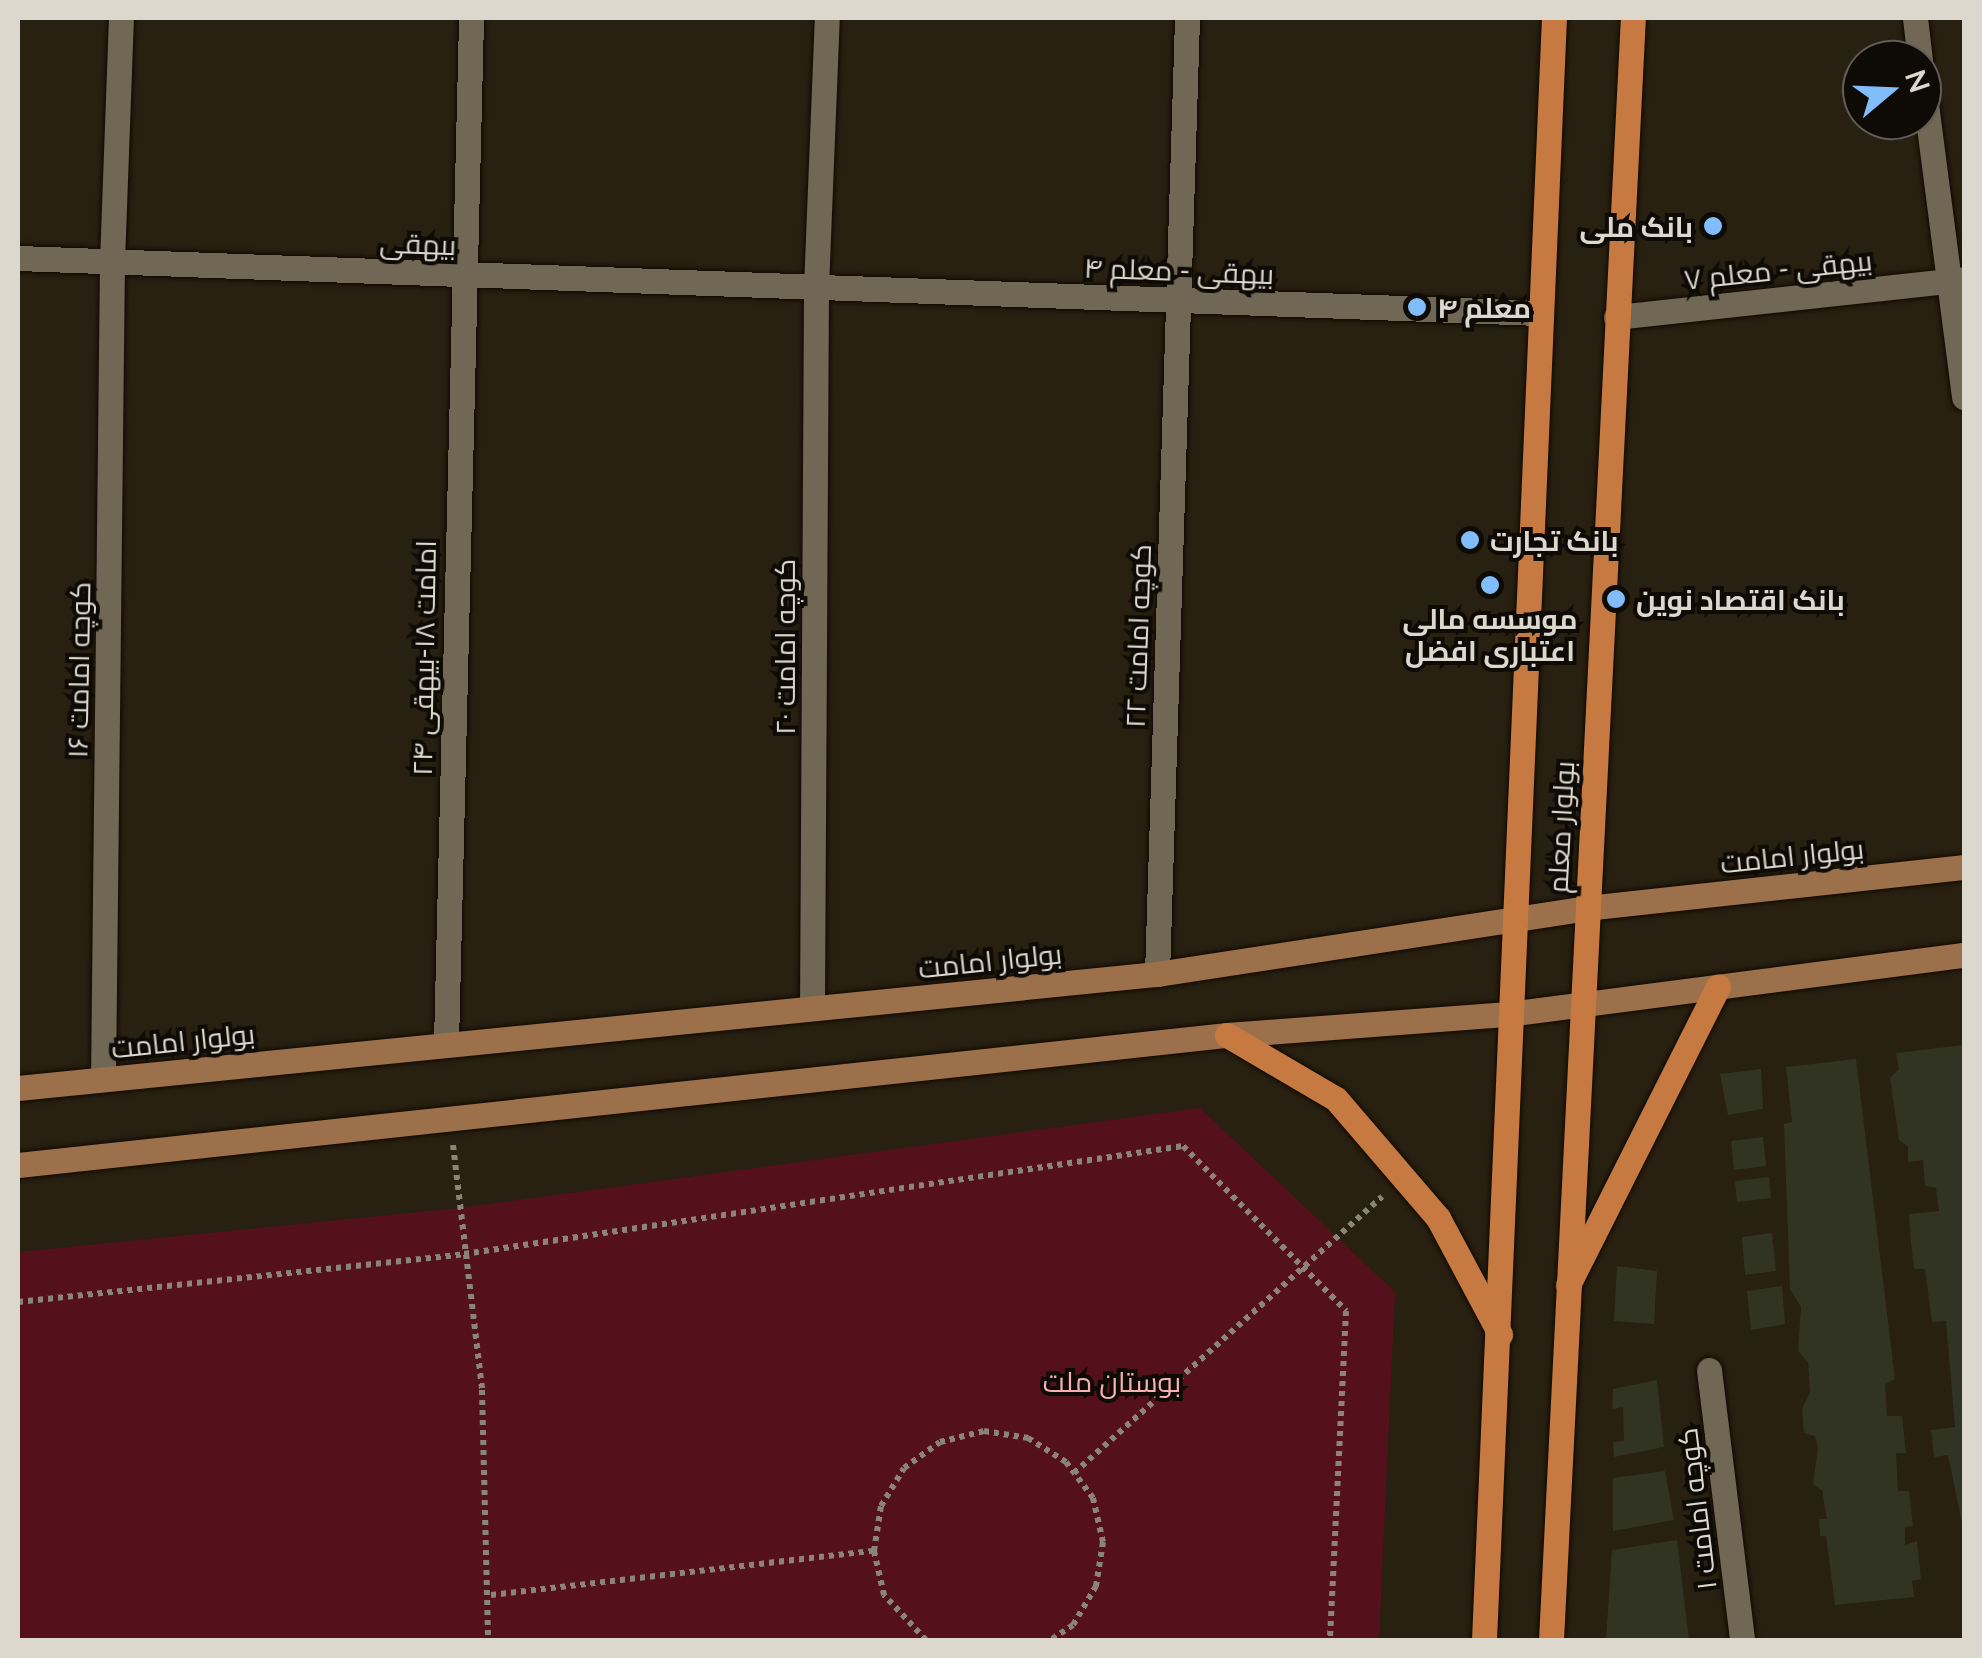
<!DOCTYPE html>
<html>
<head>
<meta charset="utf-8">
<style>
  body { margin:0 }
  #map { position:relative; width:1982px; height:1658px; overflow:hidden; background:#282010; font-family:Lato,Cairo,sans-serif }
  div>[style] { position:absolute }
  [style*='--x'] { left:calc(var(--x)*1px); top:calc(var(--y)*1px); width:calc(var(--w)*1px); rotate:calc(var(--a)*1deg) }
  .green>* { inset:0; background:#55111b }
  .building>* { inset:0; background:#313423 }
  .path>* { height:6px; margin-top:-3px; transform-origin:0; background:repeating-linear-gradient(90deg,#8b8478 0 5px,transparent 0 10px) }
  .roads { filter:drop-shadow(0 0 2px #110900) drop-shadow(0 0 2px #110900) }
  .minor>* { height:25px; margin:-12.5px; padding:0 12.5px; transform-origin:12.5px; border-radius:12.5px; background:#706755 }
  .secondary>* { height:25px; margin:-12.5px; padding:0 12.5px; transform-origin:12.5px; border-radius:12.5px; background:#9b704b }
  .primary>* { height:25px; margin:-12.5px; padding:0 12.5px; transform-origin:12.5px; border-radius:12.5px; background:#c67a41 }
  .dots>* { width:28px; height:28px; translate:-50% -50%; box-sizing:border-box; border:5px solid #0e0a05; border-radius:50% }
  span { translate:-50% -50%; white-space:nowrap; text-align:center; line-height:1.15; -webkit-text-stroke:8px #0e0a05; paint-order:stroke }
  .poi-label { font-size:28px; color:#ddd8ce; font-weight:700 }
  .right { translate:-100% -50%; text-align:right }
  .left { translate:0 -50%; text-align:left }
  .street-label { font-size:28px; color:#ddd8ce }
  .park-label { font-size:28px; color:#f7b1b3 }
  .frame { position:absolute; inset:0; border:20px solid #ddd8ce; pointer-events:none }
  .north { position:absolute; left:1842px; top:40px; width:100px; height:100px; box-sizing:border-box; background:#0e0a05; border:2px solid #615c55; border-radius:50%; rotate:71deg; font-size:28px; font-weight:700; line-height:40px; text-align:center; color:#ddd8ce }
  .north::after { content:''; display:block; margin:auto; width:35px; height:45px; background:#80bdfa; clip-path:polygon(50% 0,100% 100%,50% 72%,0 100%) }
</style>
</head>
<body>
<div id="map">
  <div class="green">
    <div style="clip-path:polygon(1200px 1108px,1395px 1292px,1379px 1640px,18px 1640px,18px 1252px,459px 1208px)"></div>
  </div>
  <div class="building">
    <div style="clip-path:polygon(1964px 1045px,1964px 1523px,1962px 1523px,1948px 1455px,1934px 1457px,1931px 1430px,1955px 1427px,1946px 1321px,1932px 1322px,1925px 1269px,1914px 1269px,1911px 1242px,1909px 1214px,1939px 1211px,1936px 1188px,1925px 1186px,1923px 1160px,1908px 1162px,1908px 1146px,1899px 1140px,1890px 1078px,1899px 1069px,1896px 1053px)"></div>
    <div style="clip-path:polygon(1856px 1059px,1895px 1379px,1885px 1384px,1887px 1416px,1902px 1416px,1906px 1453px,1896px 1453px,1898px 1491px,1909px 1491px,1913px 1526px,1905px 1527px,1905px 1545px,1917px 1541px,1921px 1579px,1912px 1581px,1914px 1597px,1835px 1605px,1826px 1536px,1820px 1536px,1819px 1519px,1827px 1519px,1822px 1490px,1813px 1484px,1818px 1447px,1815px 1436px,1804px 1433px,1802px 1409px,1810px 1392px,1808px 1362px,1798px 1351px,1801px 1307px,1790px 1289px,1784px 1124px,1792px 1122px,1786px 1067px)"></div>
    <div style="clip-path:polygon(1761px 1069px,1763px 1109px,1728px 1115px,1720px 1074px)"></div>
    <div style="clip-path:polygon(1763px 1137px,1766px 1166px,1734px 1170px,1731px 1141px)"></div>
    <div style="clip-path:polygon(1769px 1177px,1771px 1198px,1737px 1202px,1735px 1181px)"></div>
    <div style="clip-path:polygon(1772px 1233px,1776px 1271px,1745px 1275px,1742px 1237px)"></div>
    <div style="clip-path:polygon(1617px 1266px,1657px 1271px,1654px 1324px,1614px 1321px)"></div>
    <div style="clip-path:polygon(1782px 1286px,1785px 1324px,1751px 1330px,1747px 1291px)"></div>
    <div style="clip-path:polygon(1657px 1380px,1664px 1447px,1614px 1457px,1613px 1442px,1624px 1441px,1623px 1407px,1612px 1409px,1613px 1389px)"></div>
    <div style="clip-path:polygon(1665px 1471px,1674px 1520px,1613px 1531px,1613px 1478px)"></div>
    <div style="clip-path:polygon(1677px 1540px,1689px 1640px,1606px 1640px,1612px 1550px)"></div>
  </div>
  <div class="path">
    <div style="--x:453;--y:1145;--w:247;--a:83.2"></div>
    <div style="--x:482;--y:1390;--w:250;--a:88.6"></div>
    <div style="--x:18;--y:1302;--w:449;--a:-6.1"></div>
    <div style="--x:464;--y:1254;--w:727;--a:-8.54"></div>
    <div style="--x:1183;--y:1146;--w:232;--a:45.3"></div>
    <div style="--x:1346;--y:1311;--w:329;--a:92.8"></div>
    <div style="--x:1074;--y:1473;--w:414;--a:-41.9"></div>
    <div style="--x:491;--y:1595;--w:386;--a:-6.6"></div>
    <div style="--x:926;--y:1640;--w:62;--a:-133"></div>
    <div style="--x:884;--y:1595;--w:45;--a:-102.8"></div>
    <div style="--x:874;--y:1551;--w:46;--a:-81.2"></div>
    <div style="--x:881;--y:1506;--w:44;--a:-58.8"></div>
    <div style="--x:904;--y:1468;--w:44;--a:-35.8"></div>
    <div style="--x:940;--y:1442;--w:45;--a:-14"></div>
    <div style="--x:984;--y:1431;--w:45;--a:9"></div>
    <div style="--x:1028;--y:1438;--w:45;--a:32.3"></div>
    <div style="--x:1066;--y:1462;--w:45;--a:53.1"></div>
    <div style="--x:1093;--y:1498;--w:45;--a:77.2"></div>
    <div style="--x:1103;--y:1542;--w:45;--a:99"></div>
    <div style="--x:1096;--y:1586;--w:45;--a:120.5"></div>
    <div style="--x:1073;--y:1625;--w:27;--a:146"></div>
  </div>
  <div class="roads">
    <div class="minor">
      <div style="--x:1915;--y:18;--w:42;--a:83.2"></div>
      <div style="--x:1922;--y:73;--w:327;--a:82.6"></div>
      <div style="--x:18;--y:258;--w:1522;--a:2.07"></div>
      <div style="--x:1616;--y:317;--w:350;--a:-6.2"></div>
      <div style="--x:1157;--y:974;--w:956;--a:-88.2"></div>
      <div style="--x:812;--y:1007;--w:720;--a:-89.68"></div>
      <div style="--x:816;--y:287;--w:269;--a:-87.7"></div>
      <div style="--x:446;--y:1043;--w:1025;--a:-88.6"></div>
      <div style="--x:103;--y:1079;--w:817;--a:-89.37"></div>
      <div style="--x:112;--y:262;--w:244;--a:-87.9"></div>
      <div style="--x:1709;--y:1370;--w:272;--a:83"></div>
    </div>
    <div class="secondary">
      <div style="--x:18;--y:1088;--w:1145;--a:-5.72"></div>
      <div style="--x:1157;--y:974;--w:434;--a:-8.7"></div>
      <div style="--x:1586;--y:908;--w:380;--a:-6.2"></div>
      <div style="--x:18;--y:1165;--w:1216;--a:-6.14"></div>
      <div style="--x:1227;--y:1035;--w:282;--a:-4.3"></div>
      <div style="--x:1508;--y:1014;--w:460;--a:-7.4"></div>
    </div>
    <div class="primary">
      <div style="--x:1227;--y:1035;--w:126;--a:30.4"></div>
      <div style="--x:1336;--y:1099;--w:157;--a:49.4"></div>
      <div style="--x:1438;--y:1218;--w:132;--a:61.9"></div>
      <div style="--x:1568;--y:1285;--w:334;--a:-63.3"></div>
      <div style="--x:1484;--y:1640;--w:1624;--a:-87.53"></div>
      <div style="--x:1551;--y:1640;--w:1624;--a:-87.11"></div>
    </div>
  </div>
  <div class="dots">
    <div style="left:1713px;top:226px;background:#80bdfa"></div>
    <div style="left:1417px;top:307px;background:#80bdfa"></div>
    <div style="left:1470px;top:540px;background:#80bdfa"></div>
    <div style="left:1490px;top:585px;background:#80bdfa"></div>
    <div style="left:1616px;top:599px;background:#80bdfa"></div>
  </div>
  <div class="poi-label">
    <span class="right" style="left:1693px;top:226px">بانک ملی</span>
    <span class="left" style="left:1437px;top:307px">معلم ۴</span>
    <span class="left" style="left:1490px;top:540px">بانک تجارت</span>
    <span class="left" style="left:1636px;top:599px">بانک اقتصاد نوین</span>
    <span style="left:1490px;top:634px">موسسه مالی<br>اعتباری افضل</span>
  </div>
  <div class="street-label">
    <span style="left:418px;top:243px;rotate:2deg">بیهقی</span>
    <span style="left:1778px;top:269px;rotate:-6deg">بیهقی - معلم ۷</span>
    <span style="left:1179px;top:270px;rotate:2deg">بیهقی - معلم ۴</span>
    <span style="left:1137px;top:636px;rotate:-88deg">کوچه امامت ۲۲</span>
    <span style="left:784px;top:647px;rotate:-90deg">کوچه امامت ۲۰</span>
    <span style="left:423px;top:658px;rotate:-89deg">امامت ۱۸-بیهقی ۲۴</span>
    <span style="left:78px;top:670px;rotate:-89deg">کوچه امامت ۱۶</span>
    <span style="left:1560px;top:827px;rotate:-87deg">بولوار معلم</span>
    <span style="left:1792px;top:855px;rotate:-6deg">بولوار امامت</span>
    <span style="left:990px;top:960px;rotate:-6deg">بولوار امامت</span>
    <span style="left:183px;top:1040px;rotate:-6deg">بولوار امامت</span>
    <span style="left:1696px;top:1509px;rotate:-97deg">کوچه امامت ۱</span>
  </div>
  <div class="park-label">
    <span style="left:1112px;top:1381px">بوستان ملت</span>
  </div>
  <div class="frame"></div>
  <div class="north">N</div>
</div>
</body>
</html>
